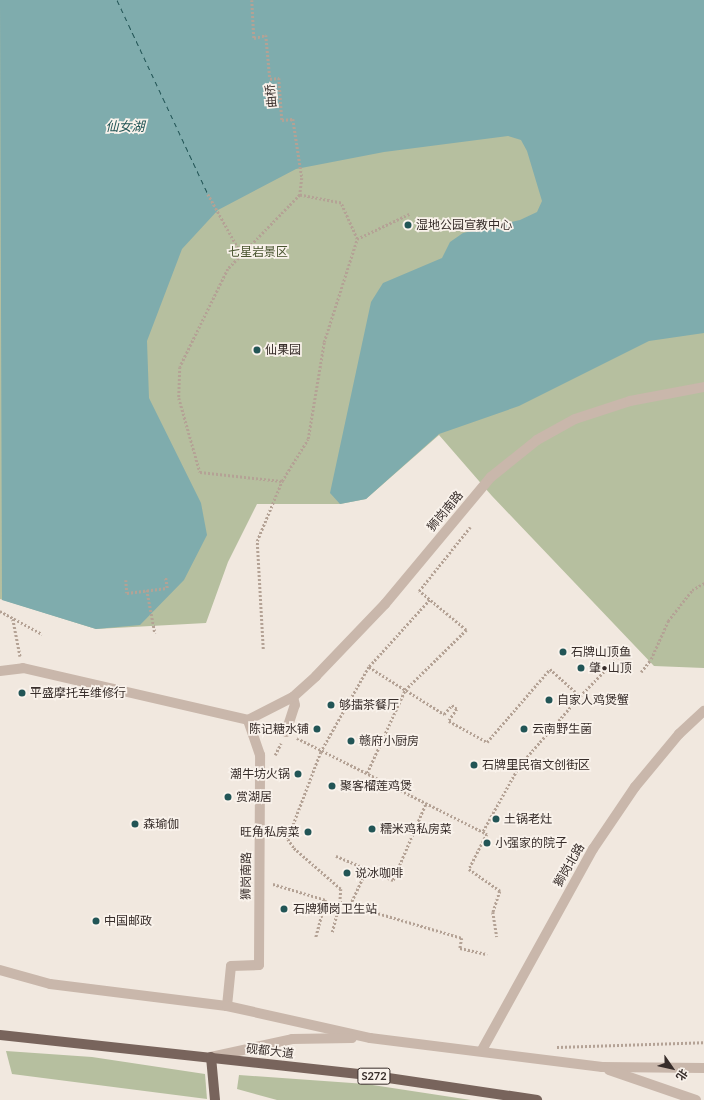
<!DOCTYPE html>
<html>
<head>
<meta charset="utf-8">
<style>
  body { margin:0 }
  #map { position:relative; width:704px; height:1100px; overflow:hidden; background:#f1e8df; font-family:Lato,"Noto Sans SC",sans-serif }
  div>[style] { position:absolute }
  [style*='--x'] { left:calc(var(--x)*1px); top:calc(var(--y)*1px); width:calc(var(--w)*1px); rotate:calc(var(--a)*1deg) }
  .green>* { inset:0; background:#b6bf9f }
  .water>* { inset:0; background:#7facad }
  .ferry>* { height:1px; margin-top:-0.5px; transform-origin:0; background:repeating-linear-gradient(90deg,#225556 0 5px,transparent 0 9px) }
  .path>* { height:2.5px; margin-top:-1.25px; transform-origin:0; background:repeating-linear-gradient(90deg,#b4a295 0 2px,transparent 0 4px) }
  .service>* { height:10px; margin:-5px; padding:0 5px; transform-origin:5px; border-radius:5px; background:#c9b7ab }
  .minor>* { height:10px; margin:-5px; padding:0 5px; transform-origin:5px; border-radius:5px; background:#c9b7ab }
  .tertiary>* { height:10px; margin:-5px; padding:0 5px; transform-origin:5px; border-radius:5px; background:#c9b7ab }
  .primary>* { height:10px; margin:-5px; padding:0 5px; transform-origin:5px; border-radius:5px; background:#78645c }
  .dots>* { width:11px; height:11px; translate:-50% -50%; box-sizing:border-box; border:2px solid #f9f2eb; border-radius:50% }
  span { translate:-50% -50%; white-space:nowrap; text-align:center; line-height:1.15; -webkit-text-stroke:3.5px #f9f2eb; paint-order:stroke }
  .shield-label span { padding:1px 3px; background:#f9f2eb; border:1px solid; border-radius:3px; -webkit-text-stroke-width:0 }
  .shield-label { font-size:11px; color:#372d2a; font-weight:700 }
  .street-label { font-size:12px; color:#372d2a }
  .poi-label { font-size:12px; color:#372d2a }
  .left { translate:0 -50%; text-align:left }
  .right { translate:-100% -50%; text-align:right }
  .park-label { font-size:12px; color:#48542f }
  .water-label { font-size:13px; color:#225556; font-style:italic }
  .north { position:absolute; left:652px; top:1048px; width:40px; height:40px; -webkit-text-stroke:3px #f9f2eb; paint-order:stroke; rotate:124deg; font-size:11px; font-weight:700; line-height:16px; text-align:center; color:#372d2a }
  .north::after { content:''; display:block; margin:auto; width:14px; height:18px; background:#372d2a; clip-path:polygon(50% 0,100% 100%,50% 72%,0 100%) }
</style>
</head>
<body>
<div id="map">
  <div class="green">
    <div style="clip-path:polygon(0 0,704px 0,704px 668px,654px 666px,492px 496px,439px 435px,366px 499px,340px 504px,257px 504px,228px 562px,206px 623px,96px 629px,0 599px)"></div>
    <div style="clip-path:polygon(6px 1051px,92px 1057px,205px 1074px,207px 1099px,12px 1074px)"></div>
    <div style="clip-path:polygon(239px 1075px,366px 1084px,471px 1100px,277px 1100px,237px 1089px)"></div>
  </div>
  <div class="water">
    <div style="clip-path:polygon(0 0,704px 0,704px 333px,649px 341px,519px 406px,439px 434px,366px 499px,340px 504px,330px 493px,371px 302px,383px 283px,442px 258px,450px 242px,463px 233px,520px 220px,537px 212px,542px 201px,527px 151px,521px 140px,508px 136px,384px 152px,296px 169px,218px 210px,182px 249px,147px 341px,149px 398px,201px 503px,207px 535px,184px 580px,140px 625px,96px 629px,2px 600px)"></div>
  </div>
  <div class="ferry">
    <div style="--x:117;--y:0;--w:214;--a:64.9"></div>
  </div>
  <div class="path">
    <div style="--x:252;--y:0;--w:38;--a:87"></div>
    <div style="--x:254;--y:38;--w:12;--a:-14"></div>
    <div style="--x:266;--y:35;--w:44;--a:84.8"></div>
    <div style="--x:270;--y:79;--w:9;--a:-6"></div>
    <div style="--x:279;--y:78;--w:42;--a:85.9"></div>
    <div style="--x:282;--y:120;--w:11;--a:-5"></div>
    <div style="--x:293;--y:119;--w:60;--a:81.3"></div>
    <div style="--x:302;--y:178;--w:17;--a:97"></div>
    <div style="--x:300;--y:195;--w:103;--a:134.2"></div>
    <div style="--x:228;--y:269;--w:109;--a:116.1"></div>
    <div style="--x:180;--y:367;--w:31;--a:92"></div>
    <div style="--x:179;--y:398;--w:77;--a:74.2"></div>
    <div style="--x:200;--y:472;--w:82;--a:6.3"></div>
    <div style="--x:208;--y:194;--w:70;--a:60.9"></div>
    <div style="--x:357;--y:239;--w:58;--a:-25.7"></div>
    <div style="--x:126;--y:580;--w:13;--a:86"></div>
    <div style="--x:127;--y:593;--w:40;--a:-7.1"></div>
    <div style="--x:167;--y:588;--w:12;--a:-99"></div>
    <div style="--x:147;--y:590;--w:44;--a:79.5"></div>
    <div style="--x:430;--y:600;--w:91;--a:132.3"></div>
    <div style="--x:369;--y:667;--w:98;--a:119.5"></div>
    <div style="--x:321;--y:752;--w:93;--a:110.8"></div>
    <div style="--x:288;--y:839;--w:11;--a:56"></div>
    <div style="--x:294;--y:848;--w:62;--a:41.1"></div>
    <div style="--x:341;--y:889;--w:13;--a:94"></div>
    <div style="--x:340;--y:902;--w:127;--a:16.4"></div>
    <div style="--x:462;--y:938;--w:10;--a:101"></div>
    <div style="--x:460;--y:948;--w:28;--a:13"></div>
    <div style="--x:0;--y:611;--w:48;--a:28.7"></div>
    <div style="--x:13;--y:619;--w:38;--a:79"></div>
    <div style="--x:263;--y:649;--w:108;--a:-93.2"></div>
    <div style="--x:257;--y:541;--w:65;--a:-67.4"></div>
    <div style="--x:282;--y:481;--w:49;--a:-58.2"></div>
    <div style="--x:308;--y:439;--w:98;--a:-80.6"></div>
    <div style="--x:324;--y:342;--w:108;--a:-72.2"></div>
    <div style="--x:357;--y:239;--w:39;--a:-114"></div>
    <div style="--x:341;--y:203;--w:42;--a:-169"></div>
    <div style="--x:369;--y:667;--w:89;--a:32.1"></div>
    <div style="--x:444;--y:714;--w:12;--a:-48"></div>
    <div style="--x:452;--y:705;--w:6;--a:39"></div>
    <div style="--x:457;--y:709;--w:14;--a:124"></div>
    <div style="--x:449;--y:721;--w:43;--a:28.9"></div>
    <div style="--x:487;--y:742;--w:96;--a:-49.2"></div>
    <div style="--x:550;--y:669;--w:40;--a:42"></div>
    <div style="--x:580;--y:696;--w:57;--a:-45.7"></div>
    <div style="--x:641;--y:672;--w:16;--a:-52"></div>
    <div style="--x:651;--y:659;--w:42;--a:-65.9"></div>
    <div style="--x:668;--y:621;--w:39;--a:-52"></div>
    <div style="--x:692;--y:590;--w:14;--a:-30"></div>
    <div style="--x:297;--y:738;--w:213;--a:26.8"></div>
    <div style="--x:487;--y:834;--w:39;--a:117"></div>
    <div style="--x:469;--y:869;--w:38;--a:35"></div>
    <div style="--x:500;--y:891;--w:22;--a:108"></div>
    <div style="--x:493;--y:912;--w:25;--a:81"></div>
    <div style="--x:275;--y:755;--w:13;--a:-63"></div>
    <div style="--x:367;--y:773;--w:91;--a:-65.4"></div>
    <div style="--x:405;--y:690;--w:86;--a:-44.5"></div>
    <div style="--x:466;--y:630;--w:61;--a:-140.3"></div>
    <div style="--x:419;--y:591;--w:82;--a:-51.4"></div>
    <div style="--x:483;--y:831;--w:74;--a:-61"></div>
    <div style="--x:519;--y:766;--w:93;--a:-48.9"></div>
    <div style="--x:336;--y:856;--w:62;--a:22.8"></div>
    <div style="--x:393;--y:880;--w:84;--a:-66.8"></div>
    <div style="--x:273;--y:884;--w:55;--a:16.8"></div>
    <div style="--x:326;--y:900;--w:39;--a:105"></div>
    <div style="--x:350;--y:905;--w:38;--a:-65"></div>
    <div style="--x:332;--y:932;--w:31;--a:-75"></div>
    <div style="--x:557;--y:1047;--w:147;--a:-1.9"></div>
  </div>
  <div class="service">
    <div style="--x:286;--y:732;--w:28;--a:-72"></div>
    <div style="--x:295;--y:705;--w:8;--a:-104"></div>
    <div style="--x:227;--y:1006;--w:40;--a:-84.3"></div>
    <div style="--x:231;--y:966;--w:28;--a:-2"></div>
    <div style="--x:259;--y:965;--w:210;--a:-89.7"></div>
    <div style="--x:260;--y:755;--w:37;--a:-109"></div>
  </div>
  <div class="minor">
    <div style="--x:482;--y:1050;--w:230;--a:-61.1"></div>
    <div style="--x:593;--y:849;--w:75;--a:-55.9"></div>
    <div style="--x:635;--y:787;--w:69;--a:-50.3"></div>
    <div style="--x:679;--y:734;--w:34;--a:-43"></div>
  </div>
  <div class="tertiary">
    <div style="--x:0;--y:671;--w:23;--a:-7"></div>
    <div style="--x:23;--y:668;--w:231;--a:13"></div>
    <div style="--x:248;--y:720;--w:51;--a:-27.1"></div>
    <div style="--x:293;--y:697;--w:31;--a:-42"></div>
    <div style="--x:316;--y:676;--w:100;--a:-46.2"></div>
    <div style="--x:385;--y:604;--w:165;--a:-50.2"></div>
    <div style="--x:491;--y:477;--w:59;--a:-38.8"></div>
    <div style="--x:537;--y:440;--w:43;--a:-28.9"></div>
    <div style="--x:575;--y:419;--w:58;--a:-18.1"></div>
    <div style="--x:630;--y:401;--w:75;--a:-10.7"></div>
    <div style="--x:0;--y:970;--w:52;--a:15.6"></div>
    <div style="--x:50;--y:984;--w:178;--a:7.1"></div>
    <div style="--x:227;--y:1006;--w:147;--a:12.6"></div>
    <div style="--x:370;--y:1038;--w:234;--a:7.1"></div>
    <div style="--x:602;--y:1067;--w:102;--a:0.6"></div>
    <div style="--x:211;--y:1057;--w:83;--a:-12.5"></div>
    <div style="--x:292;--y:1039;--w:60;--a:-1"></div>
    <div style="--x:609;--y:1070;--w:92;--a:19"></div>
  </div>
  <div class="primary">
    <div style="--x:0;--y:1035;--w:370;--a:6.2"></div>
    <div style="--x:368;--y:1075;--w:171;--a:8.4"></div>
    <div style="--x:211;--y:1057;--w:43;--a:84.7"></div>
  </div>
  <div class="dots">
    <div style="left:408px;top:225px;background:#225556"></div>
    <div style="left:257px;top:350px;background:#225556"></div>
    <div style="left:563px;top:652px;background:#225556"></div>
    <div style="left:581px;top:668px;background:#225556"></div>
    <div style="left:22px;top:693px;background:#225556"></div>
    <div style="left:549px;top:700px;background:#225556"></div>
    <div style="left:331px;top:705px;background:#225556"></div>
    <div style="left:317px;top:729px;background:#225556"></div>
    <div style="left:524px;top:729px;background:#225556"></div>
    <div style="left:351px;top:741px;background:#225556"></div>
    <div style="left:474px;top:765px;background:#225556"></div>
    <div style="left:298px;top:774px;background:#225556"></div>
    <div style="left:332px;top:786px;background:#225556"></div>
    <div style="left:228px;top:797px;background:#225556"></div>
    <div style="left:496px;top:819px;background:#225556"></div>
    <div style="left:135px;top:824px;background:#225556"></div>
    <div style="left:372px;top:829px;background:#225556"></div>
    <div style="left:308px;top:832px;background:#225556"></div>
    <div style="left:487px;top:843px;background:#225556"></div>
    <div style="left:347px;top:873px;background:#225556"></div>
    <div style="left:284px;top:909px;background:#225556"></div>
    <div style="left:96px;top:921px;background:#225556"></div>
  </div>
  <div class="shield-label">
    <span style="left:374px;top:1076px">S272</span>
  </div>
  <div class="street-label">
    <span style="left:271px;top:96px;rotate:-95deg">曲桥</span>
    <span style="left:445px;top:511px;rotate:-50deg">狮岗南路</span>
    <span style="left:569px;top:865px;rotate:-60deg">獅岗北路</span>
    <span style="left:246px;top:876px;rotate:-89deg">狮岗南路</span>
    <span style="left:270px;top:1051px;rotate:7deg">砚都大道</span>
  </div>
  <div class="poi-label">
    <span class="left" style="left:416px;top:225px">湿地公园宣教中心</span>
    <span class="left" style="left:265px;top:350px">仙果园</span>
    <span class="left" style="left:571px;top:652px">石牌山顶鱼</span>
    <span class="left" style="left:589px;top:668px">肇•山顶</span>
    <span class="left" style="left:30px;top:693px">平盛摩托车维修行</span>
    <span class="left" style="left:557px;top:700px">自家人鸡煲蟹</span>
    <span class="left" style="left:339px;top:705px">够擂茶餐厅</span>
    <span class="right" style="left:309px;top:729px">陈记糖水铺</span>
    <span class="left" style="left:532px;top:729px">云南野生菌</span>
    <span class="left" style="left:359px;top:741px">赣府小厨房</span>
    <span class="left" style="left:482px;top:765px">石牌里民宿文创街区</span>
    <span class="right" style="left:290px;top:774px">潮牛坊火锅</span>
    <span class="left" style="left:340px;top:786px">聚客榴莲鸡煲</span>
    <span class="left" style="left:236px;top:797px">赏湖居</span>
    <span class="left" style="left:504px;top:819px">土锅老灶</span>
    <span class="left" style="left:143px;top:824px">森瑜伽</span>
    <span class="left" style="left:380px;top:829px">糯米鸡私房菜</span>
    <span class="right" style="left:300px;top:832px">旺角私房菜</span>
    <span class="left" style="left:495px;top:843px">小强家的院子</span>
    <span class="left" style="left:355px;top:873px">说冰咖啡</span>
    <span class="left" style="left:293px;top:909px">石牌狮岗卫生站</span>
    <span class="left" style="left:104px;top:921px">中国邮政</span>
  </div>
  <div class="park-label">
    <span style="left:258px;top:252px">七星岩景区</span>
  </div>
  <div class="water-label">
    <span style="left:125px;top:126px">仙女湖</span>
  </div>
  <div class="north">北</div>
</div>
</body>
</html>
